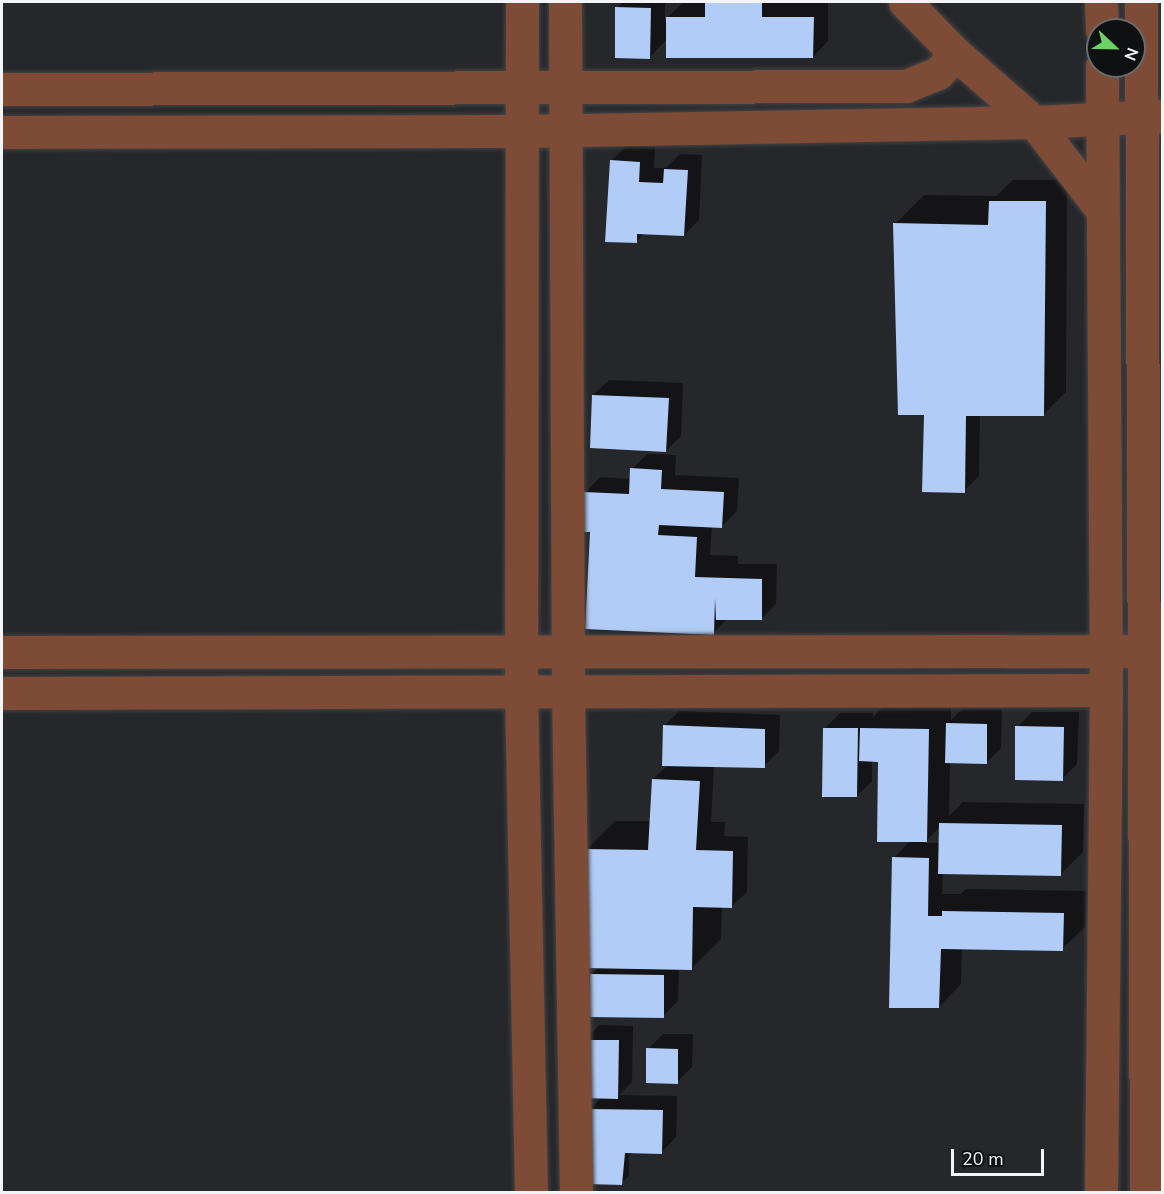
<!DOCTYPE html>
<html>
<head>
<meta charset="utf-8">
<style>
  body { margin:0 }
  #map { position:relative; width:1164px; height:1194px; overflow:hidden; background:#26272a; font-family:"Nunito Sans",sans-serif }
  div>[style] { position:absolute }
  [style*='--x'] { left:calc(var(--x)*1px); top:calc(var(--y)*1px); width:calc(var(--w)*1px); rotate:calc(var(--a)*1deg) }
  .shadow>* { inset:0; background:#0007 }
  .building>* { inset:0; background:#b1ccf7 }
  .roads { filter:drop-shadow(0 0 2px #434446) drop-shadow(0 0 2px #434446) }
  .minor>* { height:33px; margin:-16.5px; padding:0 16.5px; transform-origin:16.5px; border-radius:16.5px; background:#7e4c36 }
  .tertiary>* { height:33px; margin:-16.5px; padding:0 16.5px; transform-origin:16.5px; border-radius:16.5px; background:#7e4c36 }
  span { translate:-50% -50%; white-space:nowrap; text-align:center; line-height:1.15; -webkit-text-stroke:6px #0f1011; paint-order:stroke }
  .frame { position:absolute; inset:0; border:3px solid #f3f4f5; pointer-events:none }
  .north { position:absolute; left:1086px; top:18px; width:60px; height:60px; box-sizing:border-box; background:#0f1011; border:2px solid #6a6b6c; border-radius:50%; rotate:112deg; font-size:16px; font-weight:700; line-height:24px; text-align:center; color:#f3f4f5 }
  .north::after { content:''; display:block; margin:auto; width:21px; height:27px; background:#6bd363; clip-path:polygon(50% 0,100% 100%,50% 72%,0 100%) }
  .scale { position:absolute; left:951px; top:1149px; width:93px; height:27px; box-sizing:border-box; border:3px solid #f3f4f5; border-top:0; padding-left:8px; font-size:18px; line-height:21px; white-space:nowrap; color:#f3f4f5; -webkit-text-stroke:4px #0f1011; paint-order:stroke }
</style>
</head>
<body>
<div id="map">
  <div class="shadow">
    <div style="clip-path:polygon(623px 2px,665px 2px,665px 20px,683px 2px,828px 3px,828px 41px,813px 57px,667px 39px,650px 57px,617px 8px)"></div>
    <div style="clip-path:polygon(626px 146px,655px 147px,654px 168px,666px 168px,680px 154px,702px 155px,699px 220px,684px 235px,645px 233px,636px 241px,611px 161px)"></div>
    <div style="clip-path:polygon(1013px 180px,1067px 180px,1066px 392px,1043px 415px,980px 414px,979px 476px,964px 491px,925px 416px,895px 224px,924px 195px,996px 196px)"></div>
    <div style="clip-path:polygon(609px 380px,683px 383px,681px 436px,666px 451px,593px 395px)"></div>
    <div style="clip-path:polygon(647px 454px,676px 455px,675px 475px,739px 478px,737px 511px,722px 526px,712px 526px,710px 555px,738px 556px,738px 564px,777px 564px,776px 604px,761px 619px,728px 618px,713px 633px,592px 531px,585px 493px,600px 477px,631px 479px,632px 469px)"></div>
    <div style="clip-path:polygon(evenodd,884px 706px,951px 707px,951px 720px,962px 709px,1002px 709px,1001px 748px,986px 763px,950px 762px,949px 816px,963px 802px,1084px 804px,1083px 852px,1060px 875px,943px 873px,942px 894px,961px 894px,966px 889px,1086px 891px,1085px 927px,1062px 949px,962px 948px,961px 984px,939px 1007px,894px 858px,911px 840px,880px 760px,872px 760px,872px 781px,857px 796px,825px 728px,840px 713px,873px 713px,873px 717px,884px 706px,941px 826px,940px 843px,924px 843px,941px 826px)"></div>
    <div style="clip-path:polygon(679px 711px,780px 715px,779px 751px,764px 766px,714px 765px,711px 822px,725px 822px,724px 836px,748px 837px,747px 892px,731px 907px,722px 906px,721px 939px,691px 969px,679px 968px,678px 1001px,663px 1016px,591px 975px,599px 967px,586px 850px,615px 821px,651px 821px,653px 779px,668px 765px,664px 726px)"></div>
    <div style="clip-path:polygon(1032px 712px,1079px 712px,1077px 764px,1062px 779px,1017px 727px)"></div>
    <div style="clip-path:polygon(599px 1025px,633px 1026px,632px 1082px,619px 1095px,677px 1096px,676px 1137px,661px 1153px,633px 1152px,629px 1156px,629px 1176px,621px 1183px,589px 1110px,602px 1097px,584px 1041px)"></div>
    <div style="clip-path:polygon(663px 1034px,693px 1034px,692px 1067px,677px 1082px,648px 1049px)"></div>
  </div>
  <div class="building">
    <div style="clip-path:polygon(705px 2px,762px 2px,762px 17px,814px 17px,813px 58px,666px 58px,666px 17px,705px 17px)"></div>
    <div style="clip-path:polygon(615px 7px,651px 8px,650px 59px,615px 58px)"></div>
    <div style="clip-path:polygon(610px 160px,640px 162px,639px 182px,663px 183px,664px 169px,688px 170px,684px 236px,637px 234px,637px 243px,605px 242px)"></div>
    <div style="clip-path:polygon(989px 201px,1046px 201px,1044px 416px,966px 416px,965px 493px,922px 492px,924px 415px,898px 415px,893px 223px,988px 225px)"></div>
    <div style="clip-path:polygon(592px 395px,669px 398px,666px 452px,590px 448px)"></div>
    <div style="clip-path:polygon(630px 468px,662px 470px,661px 489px,724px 492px,722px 528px,659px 525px,658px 535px,697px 537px,695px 577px,762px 579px,762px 620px,716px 620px,715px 598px,714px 635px,585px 629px,590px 532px,582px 532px,584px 492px,629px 494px)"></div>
    <div style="clip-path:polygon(946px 723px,987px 724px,987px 764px,945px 763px)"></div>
    <div style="clip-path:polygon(663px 725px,765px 729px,765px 768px,662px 766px)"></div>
    <div style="clip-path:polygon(1015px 726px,1064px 727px,1063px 781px,1015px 780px)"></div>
    <div style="clip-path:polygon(823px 728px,858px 728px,857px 797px,822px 797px)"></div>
    <div style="clip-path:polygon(860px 728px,929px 729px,927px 842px,877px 842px,878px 762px,859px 761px)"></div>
    <div style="clip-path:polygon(652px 779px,700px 781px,696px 850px,733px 851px,732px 908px,693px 907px,692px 970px,582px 968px,585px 849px,648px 850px)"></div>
    <div style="clip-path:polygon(939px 823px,1062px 825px,1061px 876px,938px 874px)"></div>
    <div style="clip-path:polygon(892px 857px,929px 858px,928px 916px,942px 916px,942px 911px,1064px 913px,1063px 951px,941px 949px,939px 1008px,889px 1008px)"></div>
    <div style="clip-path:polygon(590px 974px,664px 975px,664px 1018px,589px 1017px)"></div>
    <div style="clip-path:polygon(583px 1040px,619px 1040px,618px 1099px,582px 1098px)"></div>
    <div style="clip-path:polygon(646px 1048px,678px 1049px,678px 1084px,646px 1083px)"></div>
    <div style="clip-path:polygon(588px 1109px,663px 1110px,662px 1154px,625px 1153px,622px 1185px,587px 1184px)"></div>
  </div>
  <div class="roads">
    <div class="minor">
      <div style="--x:905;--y:2;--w:73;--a:45.6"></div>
      <div style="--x:956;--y:54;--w:103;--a:41.1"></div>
      <div style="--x:1034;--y:122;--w:111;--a:52.3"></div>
      <div style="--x:1101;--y:2;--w:28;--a:88"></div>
      <div style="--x:1141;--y:2;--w:1190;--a:89.76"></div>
      <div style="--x:2;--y:89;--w:904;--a:-0.19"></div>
      <div style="--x:906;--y:86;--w:35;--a:-22"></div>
      <div style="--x:938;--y:73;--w:26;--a:-47"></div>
      <div style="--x:2;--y:132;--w:520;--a:-0.11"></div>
      <div style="--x:522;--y:131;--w:512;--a:-1.01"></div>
      <div style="--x:1034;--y:122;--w:128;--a:-2.7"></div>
      <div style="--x:2;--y:652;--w:1144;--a:-0.05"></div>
      <div style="--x:2;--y:693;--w:1104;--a:-0.16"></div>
      <div style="--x:1101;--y:1192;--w:502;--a:-89.43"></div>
      <div style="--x:1106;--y:690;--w:624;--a:-90.37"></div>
    </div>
    <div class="tertiary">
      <div style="--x:522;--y:2;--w:689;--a:90.08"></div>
      <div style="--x:521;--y:691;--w:501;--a:88.86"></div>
      <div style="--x:565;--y:2;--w:689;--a:89.75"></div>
      <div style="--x:568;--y:691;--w:501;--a:89.09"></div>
    </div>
  </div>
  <div class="frame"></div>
  <div class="north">N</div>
  <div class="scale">20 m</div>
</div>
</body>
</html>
